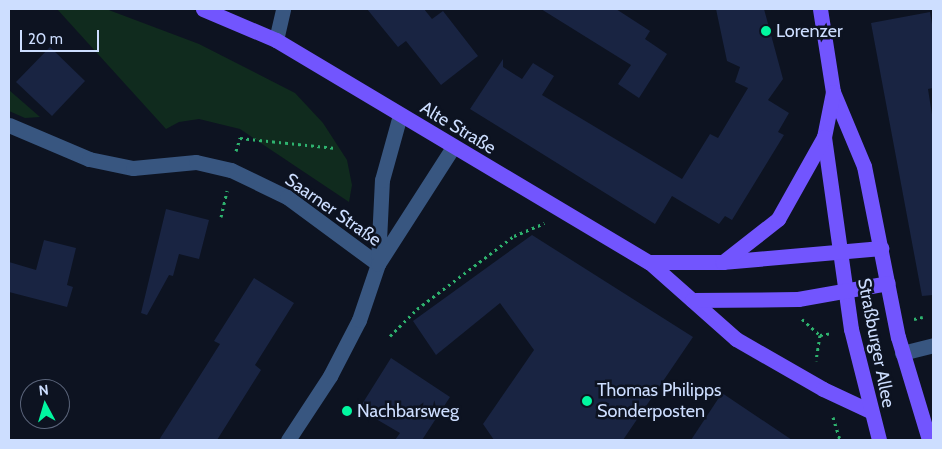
<!DOCTYPE html>
<html>
<head>
<meta charset="utf-8">
<style>
  body { margin:0 }
  #map { position:relative; width:942px; height:449px; overflow:hidden; background:#0d1321; font-family:Cabin,sans-serif }
  div>[style] { position:absolute }
  [style*='--x'] { left:calc(var(--x)*1px); top:calc(var(--y)*1px); width:calc(var(--w)*1px); rotate:calc(var(--a)*1deg) }
  .green>* { inset:0; background:#102b1e }
  .building>* { inset:0; background:#192442 }
  .path>* { height:3px; margin-top:-1.5px; transform-origin:0; background:repeating-linear-gradient(90deg,#2eb26e 0 2.5px,transparent 0 6.5px) }
  .minor>* { height:15px; margin:-7.5px; padding:0 7.5px; transform-origin:7.5px; border-radius:7.5px; background:#385680 }
  .major>* { height:15px; margin:-7.5px; padding:0 7.5px; transform-origin:7.5px; border-radius:7.5px; background:#7255fe }
  .dots>* { width:14px; height:14px; translate:-50% -50%; box-sizing:border-box; border:2px solid #0d1321; border-radius:50% }
  span { translate:-50% -50%; white-space:nowrap; text-align:center; line-height:1.15; -webkit-text-stroke:5px #0d1321; paint-order:stroke }
  .poi-label { font-size:18px; color:#cddeff }
  .left { translate:0 -50%; text-align:left }
  .street-label { font-size:18px; color:#cddeff }
  .frame { position:absolute; inset:0; border:10px solid #cddeff; pointer-events:none }
  .north { position:absolute; left:20px; top:379px; width:50px; height:50px; box-sizing:border-box; background:#0d1321; border:1px solid #5a647a; border-radius:50%; rotate:354deg; font-size:14px; font-weight:700; line-height:20px; text-align:center; color:#cddeff }
  .north::after { content:''; display:block; margin:auto; width:18px; height:22px; background:#01f7a0; clip-path:polygon(50% 0,100% 100%,50% 72%,0 100%) }
  .scale { position:absolute; left:20px; top:30px; width:79px; height:22px; box-sizing:border-box; border:2px solid #cddeff; border-top:0; padding-left:6px; font-size:15px; line-height:18px; white-space:nowrap; color:#cddeff; -webkit-text-stroke:4px #0d1321; paint-order:stroke }
</style>
</head>
<body>
<div id="map">
  <div class="green">
    <div style="clip-path:polygon(57px 9px,106px 9px,199px 44px,295px 93px,323px 123px,347px 160px,352px 185px,349px 202px,240px 129px,199px 119px,179px 122px,166px 129px)"></div>
    <div style="clip-path:polygon(9px 90px,40px 117px,25px 118px,9px 111px)"></div>
  </div>
  <div class="building">
    <div style="clip-path:polygon(367px 9px,424px 9px,432px 19px,443px 11px,478px 56px,441px 85px,406px 41px,398px 47px)"></div>
    <div style="clip-path:polygon(541px 9px,616px 9px,650px 31px,645px 39px,667px 54px,639px 98px,618px 84px,631px 65px)"></div>
    <div style="clip-path:polygon(716px 9px,764px 9px,783px 79px,768px 100px,789px 113px,778px 132px,784px 135px,732px 220px,725px 216px,719px 224px,672px 196px,655px 224px,470px 109px,503px 59px,503px 67px,522px 79px,533px 63px,554px 76px,542px 95px,682px 179px,710px 134px,718px 138px,748px 88px,735px 82px,740px 67px,727px 61px)"></div>
    <div style="clip-path:polygon(930px 12px,933px 30px,933px 88px,928px 89px,933px 121px,933px 295px,922px 296px,871px 23px)"></div>
    <div style="clip-path:polygon(50px 47px,85px 81px,52px 116px,16px 82px)"></div>
    <div style="clip-path:polygon(166px 209px,209px 220px,199px 259px,179px 254px,173px 276px,169px 275px,147px 315px,141px 313px)"></div>
    <div style="clip-path:polygon(532px 235px,693px 337px,623px 440px,494px 440px,483px 424px,534px 350px,500px 303px,436px 355px,413px 321px)"></div>
    <div style="clip-path:polygon(44px 240px,76px 248px,67px 285px,73px 287px,67px 307px,9px 292px,9px 262px,36px 270px)"></div>
    <div style="clip-path:polygon(254px 278px,294px 303px,255px 365px,261px 370px,217px 440px,159px 440px,220px 344px,214px 341px)"></div>
    <div style="clip-path:polygon(391px 358px,450px 397px,422px 440px,395px 440px,400px 433px,359px 409px)"></div>
    <div style="clip-path:polygon(722px 393px,792px 440px,691px 440px)"></div>
  </div>
  <div class="path">
    <div style="--x:236;--y:151;--w:14;--a:-73"></div>
    <div style="--x:240;--y:138;--w:96;--a:6"></div>
    <div style="--x:221;--y:217;--w:27;--a:-77"></div>
    <div style="--x:802;--y:319;--w:24;--a:42"></div>
    <div style="--x:820;--y:335;--w:26;--a:99"></div>
    <div style="--x:914;--y:319;--w:9;--a:-13"></div>
    <div style="--x:820;--y:335;--w:12;--a:-9"></div>
    <div style="--x:390;--y:336;--w:38;--a:-45"></div>
    <div style="--x:417;--y:309;--w:121;--a:-37"></div>
    <div style="--x:514;--y:236;--w:33;--a:-23"></div>
    <div style="--x:833;--y:417;--w:24;--a:73"></div>
  </div>
  <div class="minor">
    <div style="--x:276;--y:40;--w:32;--a:-77"></div>
    <div style="--x:9;--y:125;--w:87;--a:23"></div>
    <div style="--x:89;--y:159;--w:45;--a:11.6"></div>
    <div style="--x:133;--y:168;--w:63;--a:-5.4"></div>
    <div style="--x:196;--y:162;--w:36;--a:13"></div>
    <div style="--x:231;--y:170;--w:62;--a:25.7"></div>
    <div style="--x:287;--y:197;--w:113;--a:36.4"></div>
    <div style="--x:378;--y:261;--w:81;--a:-87.2"></div>
    <div style="--x:382;--y:180;--w:67;--a:-74.5"></div>
    <div style="--x:902;--y:353;--w:32;--a:-14"></div>
    <div style="--x:288;--y:440;--w:77;--a:-56.7"></div>
    <div style="--x:330;--y:376;--w:63;--a:-62.6"></div>
    <div style="--x:359;--y:320;--w:59;--a:-71.3"></div>
    <div style="--x:378;--y:264;--w:139;--a:-57.3"></div>
  </div>
  <div class="major">
    <div style="--x:203;--y:9;--w:79;--a:23"></div>
    <div style="--x:276;--y:40;--w:434;--a:30.8"></div>
    <div style="--x:649;--y:262;--w:116;--a:41.5"></div>
    <div style="--x:736;--y:339;--w:100;--a:29.9"></div>
    <div style="--x:823;--y:389;--w:52;--a:25.1"></div>
    <div style="--x:820;--y:9;--w:84;--a:81.1"></div>
    <div style="--x:833;--y:92;--w:80;--a:67.3"></div>
    <div style="--x:864;--y:166;--w:174;--a:78.8"></div>
    <div style="--x:898;--y:337;--w:108;--a:73.2"></div>
    <div style="--x:833;--y:92;--w:46;--a:101.3"></div>
    <div style="--x:824;--y:137;--w:194;--a:82"></div>
    <div style="--x:851;--y:329;--w:114;--a:75.8"></div>
    <div style="--x:649;--y:262;--w:73;--a:0"></div>
    <div style="--x:722;--y:262;--w:160;--a:-5"></div>
    <div style="--x:723;--y:262;--w:70;--a:-38"></div>
    <div style="--x:778;--y:219;--w:94;--a:-60.7"></div>
    <div style="--x:692;--y:300;--w:106;--a:-0.5"></div>
    <div style="--x:798;--y:299;--w:91;--a:-10.1"></div>
  </div>
  <div class="dots">
    <div style="left:766px;top:31px;background:#01f7a0"></div>
    <div style="left:587px;top:401px;background:#01f7a0"></div>
    <div style="left:347px;top:411px;background:#01f7a0"></div>
  </div>
  <div class="poi-label">
    <span class="left" style="left:776px;top:31px">Lorenzer</span>
    <span class="left" style="left:597px;top:401px">Thomas Philipps<br>Sonderposten</span>
    <span class="left" style="left:357px;top:411px">Nachbarsweg</span>
  </div>
  <div class="street-label">
    <span style="left:458px;top:128px;rotate:31deg">Alte Straße</span>
    <span style="left:333px;top:210px;rotate:35deg">Saarner Straße</span>
    <span style="left:876px;top:343px;rotate:79deg">Straßburger Allee</span>
  </div>
  <div class="frame"></div>
  <div class="north">N</div>
  <div class="scale">20 m</div>
</div>
</body>
</html>
